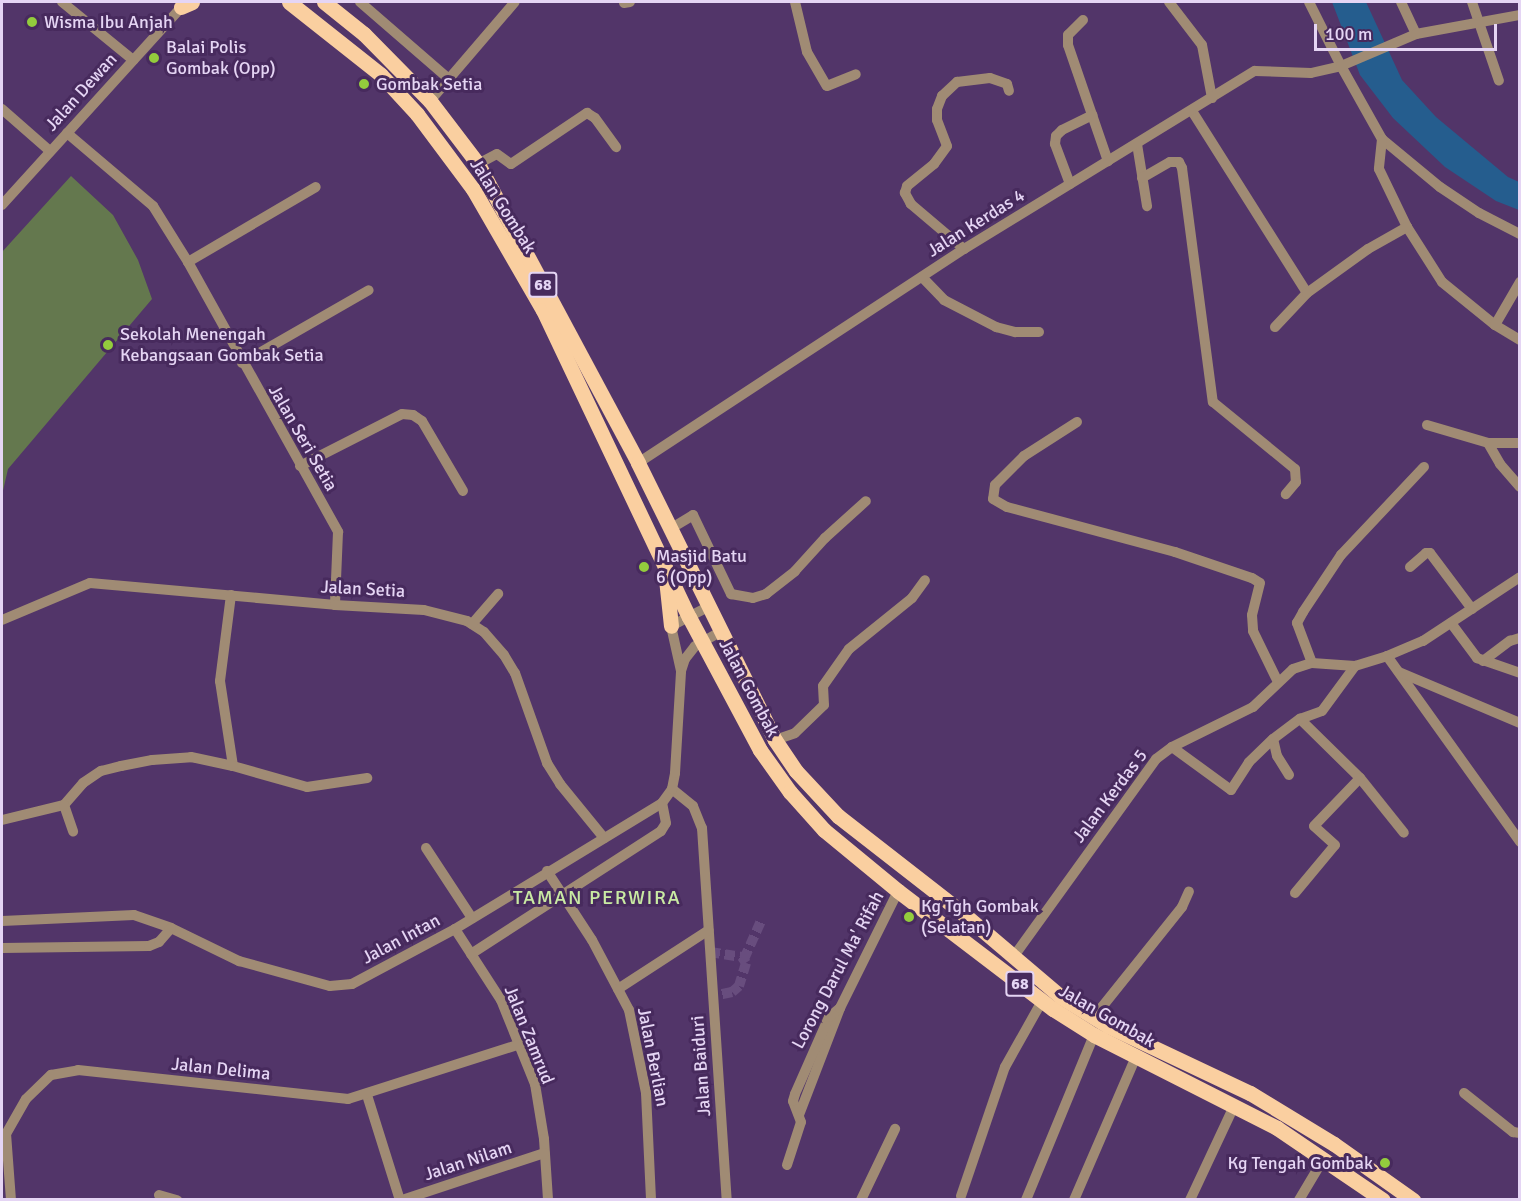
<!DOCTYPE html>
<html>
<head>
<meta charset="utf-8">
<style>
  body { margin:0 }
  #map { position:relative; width:1521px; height:1201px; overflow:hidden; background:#523569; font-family:Signika,sans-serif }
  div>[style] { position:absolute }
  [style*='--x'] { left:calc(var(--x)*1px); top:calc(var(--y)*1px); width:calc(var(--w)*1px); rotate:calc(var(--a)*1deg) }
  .green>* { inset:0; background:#64784e }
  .water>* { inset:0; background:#255d8e }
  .minor-tunnel>* { height:10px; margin-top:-5px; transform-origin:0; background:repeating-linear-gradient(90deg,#684d7e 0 10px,transparent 0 15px) }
  .minor>* { height:10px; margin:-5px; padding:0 5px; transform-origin:5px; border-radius:5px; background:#a08b74 }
  .major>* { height:15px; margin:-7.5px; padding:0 7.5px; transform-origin:7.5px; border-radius:7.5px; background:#facfa0 }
  .dots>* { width:16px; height:16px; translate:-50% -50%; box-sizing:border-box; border:3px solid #472a5d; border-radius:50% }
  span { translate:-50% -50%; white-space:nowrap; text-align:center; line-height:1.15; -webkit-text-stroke:6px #472a5d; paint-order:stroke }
  .shield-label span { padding:2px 4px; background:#472a5d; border:2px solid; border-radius:4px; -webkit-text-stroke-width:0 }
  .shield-label { font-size:16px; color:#e5d5f4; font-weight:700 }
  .poi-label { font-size:18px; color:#e5d5f4 }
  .left { translate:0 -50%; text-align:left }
  .right { translate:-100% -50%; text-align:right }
  .street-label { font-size:18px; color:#e5d5f4 }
  .neighbourhood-label { font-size:20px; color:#c9eaa3; letter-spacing:1.5px }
  .frame { position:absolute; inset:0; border:3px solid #e5d5f4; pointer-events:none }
  .scale { position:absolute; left:1314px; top:24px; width:183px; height:27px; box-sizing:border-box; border:3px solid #e5d5f4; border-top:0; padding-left:8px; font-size:18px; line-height:21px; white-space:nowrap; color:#e5d5f4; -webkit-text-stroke:4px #472a5d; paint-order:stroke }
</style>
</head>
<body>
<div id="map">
  <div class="green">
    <div style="clip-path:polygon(71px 176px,113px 215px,138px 260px,152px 299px,8px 469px,2px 495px,2px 252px)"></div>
  </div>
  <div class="water">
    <div style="clip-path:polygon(1332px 2px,1366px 2px,1402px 80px,1436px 117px,1508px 177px,1519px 182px,1519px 210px,1496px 201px,1445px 167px,1393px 118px,1360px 75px)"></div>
  </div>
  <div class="minor-tunnel">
    <div style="--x:710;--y:952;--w:32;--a:9"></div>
    <div style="--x:742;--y:957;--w:7;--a:56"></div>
    <div style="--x:746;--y:963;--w:24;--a:107"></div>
    <div style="--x:739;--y:986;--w:9;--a:139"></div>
    <div style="--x:732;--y:992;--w:19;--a:168"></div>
    <div style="--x:744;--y:959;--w:42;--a:-65.9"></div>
  </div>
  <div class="minor">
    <div style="--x:62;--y:2;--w:92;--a:39.2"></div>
    <div style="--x:360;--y:2;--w:118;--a:40.9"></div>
    <div style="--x:795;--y:2;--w:51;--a:76.5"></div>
    <div style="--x:807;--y:52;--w:39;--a:60"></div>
    <div style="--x:827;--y:86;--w:31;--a:-22"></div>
    <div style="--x:1169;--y:2;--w:54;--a:52.5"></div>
    <div style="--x:1202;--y:45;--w:54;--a:79.3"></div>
    <div style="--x:1309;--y:2;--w:72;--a:63.4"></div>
    <div style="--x:1341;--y:66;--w:84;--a:60.7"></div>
    <div style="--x:1382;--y:139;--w:75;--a:39.6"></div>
    <div style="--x:1440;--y:187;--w:47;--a:33.7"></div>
    <div style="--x:1479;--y:213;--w:46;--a:27.1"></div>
    <div style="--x:1401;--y:2;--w:35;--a:65"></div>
    <div style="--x:1472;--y:2;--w:83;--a:71.1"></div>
    <div style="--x:624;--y:3;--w:6;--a:-9"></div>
    <div style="--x:1083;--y:20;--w:21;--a:135"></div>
    <div style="--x:1068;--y:35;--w:10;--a:90"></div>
    <div style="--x:1068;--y:45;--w:123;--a:71"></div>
    <div style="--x:430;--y:101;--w:130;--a:-49.4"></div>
    <div style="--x:2;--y:109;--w:64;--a:41.2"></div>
    <div style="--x:1192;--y:111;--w:215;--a:57.7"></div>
    <div style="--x:67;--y:133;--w:113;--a:40.3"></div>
    <div style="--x:153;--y:206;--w:66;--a:58"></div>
    <div style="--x:188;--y:262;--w:309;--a:60.9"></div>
    <div style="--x:338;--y:532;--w:73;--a:92.4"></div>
    <div style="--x:1382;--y:139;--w:30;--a:96"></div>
    <div style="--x:1379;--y:169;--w:64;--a:64.2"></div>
    <div style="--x:1407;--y:227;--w:65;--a:57.5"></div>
    <div style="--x:1442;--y:282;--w:68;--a:39.1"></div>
    <div style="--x:1495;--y:325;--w:29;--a:31"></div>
    <div style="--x:1137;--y:144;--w:63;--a:80.8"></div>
    <div style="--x:478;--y:164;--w:21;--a:-28"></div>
    <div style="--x:497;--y:154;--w:17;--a:36"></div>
    <div style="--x:511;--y:164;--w:92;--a:-33.9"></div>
    <div style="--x:587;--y:113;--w:9;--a:32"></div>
    <div style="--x:595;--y:118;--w:36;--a:54"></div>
    <div style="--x:1142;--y:178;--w:32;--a:-30"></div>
    <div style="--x:1170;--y:162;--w:9;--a:0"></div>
    <div style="--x:1179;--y:162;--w:7;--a:63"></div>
    <div style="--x:1182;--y:168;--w:236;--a:82.5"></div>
    <div style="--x:1213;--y:402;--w:106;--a:39.3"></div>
    <div style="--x:1295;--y:469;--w:13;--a:86"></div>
    <div style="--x:1296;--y:482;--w:16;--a:130"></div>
    <div style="--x:1070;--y:184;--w:43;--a:-110.6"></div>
    <div style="--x:1055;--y:144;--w:8;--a:-83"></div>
    <div style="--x:1056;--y:136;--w:8;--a:-45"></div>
    <div style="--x:1062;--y:130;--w:34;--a:-26"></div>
    <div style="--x:2;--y:205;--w:274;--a:-47.8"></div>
    <div style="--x:964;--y:249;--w:70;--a:-139.7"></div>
    <div style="--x:911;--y:204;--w:13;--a:-119"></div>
    <div style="--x:905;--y:193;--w:7;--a:-74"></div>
    <div style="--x:907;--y:186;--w:35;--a:-39"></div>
    <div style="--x:934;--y:164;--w:22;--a:-54"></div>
    <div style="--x:947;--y:146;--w:28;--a:-111"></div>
    <div style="--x:937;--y:120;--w:11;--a:-90"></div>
    <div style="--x:937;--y:109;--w:14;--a:-69"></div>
    <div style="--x:942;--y:96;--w:21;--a:-43"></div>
    <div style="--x:957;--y:82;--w:33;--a:-7"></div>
    <div style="--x:990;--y:78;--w:18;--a:19"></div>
    <div style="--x:1007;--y:84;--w:7;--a:74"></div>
    <div style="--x:188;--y:262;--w:148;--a:-30.4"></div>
    <div style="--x:922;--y:277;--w:32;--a:46"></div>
    <div style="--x:944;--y:300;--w:59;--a:27.4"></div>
    <div style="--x:996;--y:327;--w:20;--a:15"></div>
    <div style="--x:1015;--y:332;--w:24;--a:0"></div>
    <div style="--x:1495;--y:325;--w:50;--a:-59.8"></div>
    <div style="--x:1275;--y:327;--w:47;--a:-46.7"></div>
    <div style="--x:1307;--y:293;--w:75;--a:-35.8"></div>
    <div style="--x:1368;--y:249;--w:45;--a:-29.4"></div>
    <div style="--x:242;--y:363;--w:146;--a:-29.9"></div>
    <div style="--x:1077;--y:422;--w:63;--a:147.3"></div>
    <div style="--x:1024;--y:456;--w:41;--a:135"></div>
    <div style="--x:995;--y:485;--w:14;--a:98"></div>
    <div style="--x:993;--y:499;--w:16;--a:30"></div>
    <div style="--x:1007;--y:507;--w:174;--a:15"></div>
    <div style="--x:1175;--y:552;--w:81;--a:18.7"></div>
    <div style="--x:1252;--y:578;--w:9;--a:32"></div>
    <div style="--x:1260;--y:583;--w:33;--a:104"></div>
    <div style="--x:1252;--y:615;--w:16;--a:86"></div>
    <div style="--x:1253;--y:631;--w:57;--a:63.9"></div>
    <div style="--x:1427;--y:425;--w:64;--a:16.4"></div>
    <div style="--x:1488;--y:443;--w:24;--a:60"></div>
    <div style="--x:1500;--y:464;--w:30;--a:49"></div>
    <div style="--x:1488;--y:443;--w:32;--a:0"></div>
    <div style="--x:638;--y:463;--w:390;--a:-33.3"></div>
    <div style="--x:964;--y:249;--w:341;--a:-31.5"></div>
    <div style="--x:1255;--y:71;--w:56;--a:2"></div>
    <div style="--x:1311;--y:73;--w:31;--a:-13"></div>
    <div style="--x:1341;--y:66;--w:82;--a:-23.1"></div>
    <div style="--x:1416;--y:34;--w:106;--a:-10.4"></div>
    <div style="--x:300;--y:466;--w:114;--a:-27"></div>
    <div style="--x:402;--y:414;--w:11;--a:5"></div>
    <div style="--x:413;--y:415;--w:11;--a:34"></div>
    <div style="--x:422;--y:421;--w:81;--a:59.6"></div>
    <div style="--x:670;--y:529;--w:27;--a:-31"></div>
    <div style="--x:693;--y:515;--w:88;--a:64.3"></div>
    <div style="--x:731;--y:594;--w:22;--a:10"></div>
    <div style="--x:753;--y:598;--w:14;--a:-17"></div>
    <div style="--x:766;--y:594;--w:37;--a:-38"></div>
    <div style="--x:795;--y:571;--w:45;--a:-47.7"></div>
    <div style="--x:825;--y:538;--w:55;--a:-42.1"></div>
    <div style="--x:1410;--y:567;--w:21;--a:-41"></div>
    <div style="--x:1426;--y:553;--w:4;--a:0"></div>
    <div style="--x:1430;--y:553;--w:70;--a:53.1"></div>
    <div style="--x:231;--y:595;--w:87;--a:97.3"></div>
    <div style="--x:220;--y:681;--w:86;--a:81.3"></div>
    <div style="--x:233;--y:766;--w:77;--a:15.8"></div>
    <div style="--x:307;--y:787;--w:61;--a:-8.5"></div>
    <div style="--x:2;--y:620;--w:95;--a:-22.8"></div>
    <div style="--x:90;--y:583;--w:246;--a:5.1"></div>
    <div style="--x:335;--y:605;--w:89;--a:3.2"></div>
    <div style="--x:424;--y:610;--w:44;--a:14.3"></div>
    <div style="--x:467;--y:621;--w:20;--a:33"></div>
    <div style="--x:484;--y:632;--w:30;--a:49"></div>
    <div style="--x:504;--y:655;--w:21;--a:59"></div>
    <div style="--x:515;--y:673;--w:96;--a:70.4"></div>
    <div style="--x:547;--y:763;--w:25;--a:58"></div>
    <div style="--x:560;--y:784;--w:70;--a:50.8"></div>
    <div style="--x:1451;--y:623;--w:44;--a:53.4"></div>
    <div style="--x:1477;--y:658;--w:46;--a:19.2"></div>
    <div style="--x:472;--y:624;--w:40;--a:-49"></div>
    <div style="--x:1387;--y:656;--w:229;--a:54.4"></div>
    <div style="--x:1483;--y:661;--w:34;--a:-37"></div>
    <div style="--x:1510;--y:641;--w:10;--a:-17"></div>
    <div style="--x:1312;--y:663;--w:43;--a:-110.6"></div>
    <div style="--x:1297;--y:623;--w:13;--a:-61"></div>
    <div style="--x:1303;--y:612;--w:69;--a:-56.3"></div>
    <div style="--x:1341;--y:555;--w:121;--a:-46.7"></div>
    <div style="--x:681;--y:671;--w:46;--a:-102.5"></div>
    <div style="--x:671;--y:626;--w:42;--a:-27.2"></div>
    <div style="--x:1399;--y:672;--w:131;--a:22.9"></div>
    <div style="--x:1300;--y:719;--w:84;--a:44.5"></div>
    <div style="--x:1360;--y:778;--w:70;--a:51.3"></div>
    <div style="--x:775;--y:740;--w:21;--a:-19"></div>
    <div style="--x:795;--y:733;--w:40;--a:-44"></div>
    <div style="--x:824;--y:705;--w:19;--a:-93"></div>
    <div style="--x:823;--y:686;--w:45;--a:-54.9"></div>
    <div style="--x:849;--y:649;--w:81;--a:-39"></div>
    <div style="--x:912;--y:598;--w:22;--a:-54"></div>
    <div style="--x:1172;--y:747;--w:73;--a:36.1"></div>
    <div style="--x:1231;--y:790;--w:33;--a:-57"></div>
    <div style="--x:1249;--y:762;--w:33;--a:-44"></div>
    <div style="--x:1289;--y:775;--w:22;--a:-122"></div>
    <div style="--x:1277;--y:756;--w:17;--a:-103"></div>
    <div style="--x:1273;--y:739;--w:34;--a:-37"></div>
    <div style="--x:1300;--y:719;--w:23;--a:-20"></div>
    <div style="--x:1322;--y:711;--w:56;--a:-53.7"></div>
    <div style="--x:672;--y:789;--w:27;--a:39"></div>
    <div style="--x:693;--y:806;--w:24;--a:68"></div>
    <div style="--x:702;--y:828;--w:373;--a:86.2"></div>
    <div style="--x:64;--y:805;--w:29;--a:-49"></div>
    <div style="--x:83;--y:783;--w:22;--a:-34"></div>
    <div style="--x:101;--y:771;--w:21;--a:-14"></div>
    <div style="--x:121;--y:766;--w:32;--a:-11"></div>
    <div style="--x:152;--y:760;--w:39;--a:-4"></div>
    <div style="--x:191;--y:757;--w:43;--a:12.1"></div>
    <div style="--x:2;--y:820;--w:64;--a:-13.6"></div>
    <div style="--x:64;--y:805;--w:28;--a:71"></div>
    <div style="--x:426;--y:848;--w:84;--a:56.7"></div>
    <div style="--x:547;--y:871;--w:82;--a:56.9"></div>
    <div style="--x:592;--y:940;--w:79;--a:62.1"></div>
    <div style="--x:629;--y:1010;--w:85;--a:78.4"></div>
    <div style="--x:646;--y:1093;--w:107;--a:87.3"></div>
    <div style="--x:1295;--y:893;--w:62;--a:-50.2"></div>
    <div style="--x:1335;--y:845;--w:28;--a:-138"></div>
    <div style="--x:1314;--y:826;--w:66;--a:-46.2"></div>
    <div style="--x:2;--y:921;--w:132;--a:-2.6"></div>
    <div style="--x:134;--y:915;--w:39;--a:19"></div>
    <div style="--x:171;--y:928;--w:76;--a:25.9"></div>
    <div style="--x:239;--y:961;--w:94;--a:15.4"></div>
    <div style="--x:330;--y:986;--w:22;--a:-5"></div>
    <div style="--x:352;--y:984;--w:117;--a:-28.1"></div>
    <div style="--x:455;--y:929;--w:242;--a:-31.3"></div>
    <div style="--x:662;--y:803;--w:17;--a:-54"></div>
    <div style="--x:672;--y:789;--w:16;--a:-79"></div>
    <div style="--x:675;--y:773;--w:102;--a:-86.6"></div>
    <div style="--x:681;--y:671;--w:13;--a:-72"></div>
    <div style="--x:685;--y:659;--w:16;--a:-52"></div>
    <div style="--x:695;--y:646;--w:29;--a:-29"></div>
    <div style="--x:455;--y:929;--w:85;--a:57.1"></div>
    <div style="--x:501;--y:1000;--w:91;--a:68"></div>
    <div style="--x:535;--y:1084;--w:56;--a:80.7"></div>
    <div style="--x:544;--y:1139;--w:61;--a:86.2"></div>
    <div style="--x:2;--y:948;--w:147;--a:-0.8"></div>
    <div style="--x:149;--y:946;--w:11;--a:-22"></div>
    <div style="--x:159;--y:942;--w:18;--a:-49"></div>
    <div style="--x:471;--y:954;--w:226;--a:-32.9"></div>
    <div style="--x:661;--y:831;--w:9;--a:-58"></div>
    <div style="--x:666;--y:823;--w:20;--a:-101"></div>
    <div style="--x:1014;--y:956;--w:243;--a:-54.2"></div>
    <div style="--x:1156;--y:759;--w:20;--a:-37"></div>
    <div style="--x:1172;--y:747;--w:90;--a:-26.3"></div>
    <div style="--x:1253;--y:707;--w:55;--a:-43.5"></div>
    <div style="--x:1293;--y:669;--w:20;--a:-18"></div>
    <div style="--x:1312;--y:663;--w:43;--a:4"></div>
    <div style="--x:1355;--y:666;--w:34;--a:-17"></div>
    <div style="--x:1387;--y:656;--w:39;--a:-23"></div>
    <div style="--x:1423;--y:641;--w:116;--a:-33.4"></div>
    <div style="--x:618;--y:989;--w:108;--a:-33"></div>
    <div style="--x:1094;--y:1017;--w:141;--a:-51.3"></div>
    <div style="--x:1182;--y:907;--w:17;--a:-66"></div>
    <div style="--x:1464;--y:1093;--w:63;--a:38.5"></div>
    <div style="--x:1513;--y:1132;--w:7;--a:8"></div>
    <div style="--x:367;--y:1095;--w:110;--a:72.6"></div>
    <div style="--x:799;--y:1115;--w:115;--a:-69"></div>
    <div style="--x:787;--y:1165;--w:45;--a:-72"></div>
    <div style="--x:801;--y:1122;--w:22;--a:-111"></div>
    <div style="--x:793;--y:1101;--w:7;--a:-74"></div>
    <div style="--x:795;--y:1094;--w:84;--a:-66.2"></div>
    <div style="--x:829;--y:1017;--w:14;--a:-39"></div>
    <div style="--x:840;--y:1008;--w:131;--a:-63.6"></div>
    <div style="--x:159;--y:1195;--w:19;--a:16"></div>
    <div style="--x:961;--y:1196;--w:136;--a:-71.2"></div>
    <div style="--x:1005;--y:1067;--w:76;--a:-60.7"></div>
    <div style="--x:11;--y:1200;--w:66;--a:-94.3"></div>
    <div style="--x:6;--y:1134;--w:40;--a:-60.3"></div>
    <div style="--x:26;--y:1099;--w:35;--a:-44"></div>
    <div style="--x:51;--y:1075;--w:27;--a:-10"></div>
    <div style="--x:78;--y:1070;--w:272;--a:6.1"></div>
    <div style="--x:348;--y:1099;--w:181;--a:-17.7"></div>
    <div style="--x:402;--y:1200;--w:150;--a:-18.3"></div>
    <div style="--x:861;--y:1200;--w:79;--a:-64.4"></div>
    <div style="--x:1026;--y:1200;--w:178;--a:-67.6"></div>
    <div style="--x:1074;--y:1200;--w:156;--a:-66.6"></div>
    <div style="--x:1190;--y:1200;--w:104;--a:-64.9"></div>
    <div style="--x:1299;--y:1200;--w:49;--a:-59.2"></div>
  </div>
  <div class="major">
    <div style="--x:289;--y:2;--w:117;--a:38.4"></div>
    <div style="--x:381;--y:75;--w:53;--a:47.3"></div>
    <div style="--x:417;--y:114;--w:94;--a:53.3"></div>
    <div style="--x:473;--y:189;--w:140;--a:60"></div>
    <div style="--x:543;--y:310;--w:340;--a:64.6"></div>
    <div style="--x:689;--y:617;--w:151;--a:61.9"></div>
    <div style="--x:760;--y:750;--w:52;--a:54.5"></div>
    <div style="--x:790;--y:792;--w:51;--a:48.2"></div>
    <div style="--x:824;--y:830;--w:96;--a:39.5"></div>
    <div style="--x:898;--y:891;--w:195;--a:37.3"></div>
    <div style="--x:1053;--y:1009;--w:49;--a:32.4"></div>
    <div style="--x:1094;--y:1035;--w:205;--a:26.9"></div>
    <div style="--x:1277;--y:1128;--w:128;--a:34.2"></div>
    <div style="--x:324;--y:2;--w:51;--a:38.7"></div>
    <div style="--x:364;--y:34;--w:94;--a:45.4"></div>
    <div style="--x:430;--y:101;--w:79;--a:52.7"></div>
    <div style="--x:478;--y:164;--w:339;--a:61.8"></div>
    <div style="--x:638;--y:463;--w:309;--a:63.7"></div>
    <div style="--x:775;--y:740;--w:37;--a:56"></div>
    <div style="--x:796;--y:771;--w:62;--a:47"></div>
    <div style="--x:838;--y:816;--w:155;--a:37.9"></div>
    <div style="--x:960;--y:911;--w:133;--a:40.4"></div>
    <div style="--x:1061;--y:997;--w:55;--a:31.7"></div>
    <div style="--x:1108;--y:1026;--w:157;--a:25.3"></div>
    <div style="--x:1250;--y:1093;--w:98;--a:31.3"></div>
    <div style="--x:1334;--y:1144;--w:97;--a:35.3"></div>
    <div style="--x:181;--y:7;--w:12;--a:-24"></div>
    <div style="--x:666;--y:579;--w:47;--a:83.9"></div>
  </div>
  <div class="dots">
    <div style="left:32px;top:22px;background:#93cc3d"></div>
    <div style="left:154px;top:58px;background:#93cc3d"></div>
    <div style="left:364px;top:84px;background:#93cc3d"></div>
    <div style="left:108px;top:345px;background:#93cc3d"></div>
    <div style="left:644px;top:567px;background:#93cc3d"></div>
    <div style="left:909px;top:917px;background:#93cc3d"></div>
    <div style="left:1385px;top:1163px;background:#93cc3d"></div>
  </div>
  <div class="shield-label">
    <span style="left:543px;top:285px">68</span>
    <span style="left:1020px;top:984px">68</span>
  </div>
  <div class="poi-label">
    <span class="left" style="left:44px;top:22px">Wisma Ibu Anjah</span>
    <span class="left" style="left:166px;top:58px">Balai Polis<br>Gombak (Opp)</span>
    <span class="left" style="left:376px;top:84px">Gombak Setia</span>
    <span class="left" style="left:120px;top:345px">Sekolah Menengah<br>Kebangsaan Gombak Setia</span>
    <span class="left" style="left:656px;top:567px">Masjid Batu<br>6 (Opp)</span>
    <span class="left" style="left:921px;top:917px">Kg Tgh Gombak<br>(Selatan)</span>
    <span class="right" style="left:1373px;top:1163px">Kg Tengah Gombak</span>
  </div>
  <div class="street-label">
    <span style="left:81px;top:92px;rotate:-48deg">Jalan Dewan</span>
    <span style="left:503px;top:206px;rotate:58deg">Jalan Gombak</span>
    <span style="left:976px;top:223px;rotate:-32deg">Jalan Kerdas 4</span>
    <span style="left:303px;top:438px;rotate:60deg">Jalan Seri Setia</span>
    <span style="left:363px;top:589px;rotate:3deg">Jalan Setia</span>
    <span style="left:749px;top:688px;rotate:62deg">Jalan Gombak</span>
    <span style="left:1110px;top:796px;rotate:-53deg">Jalan Kerdas 5</span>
    <span style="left:401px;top:939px;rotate:-28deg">Jalan Intan</span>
    <span style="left:838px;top:970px;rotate:-62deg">Lorong Darul Ma' Rifah</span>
    <span style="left:1107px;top:1016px;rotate:30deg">Jalan Gombak</span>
    <span style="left:529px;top:1035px;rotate:68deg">Jalan Zamrud</span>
    <span style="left:653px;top:1057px;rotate:79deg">Jalan Berlian</span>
    <span style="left:701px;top:1066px;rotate:-94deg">Jalan Baiduri</span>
    <span style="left:221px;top:1069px;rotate:6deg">Jalan Delima</span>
    <span style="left:468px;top:1161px;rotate:-18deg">Jalan Nilam</span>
  </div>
  <div class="neighbourhood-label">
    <span style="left:597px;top:897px">TAMAN PERWIRA</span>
  </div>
  <div class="frame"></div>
  <div class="scale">100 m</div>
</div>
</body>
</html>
